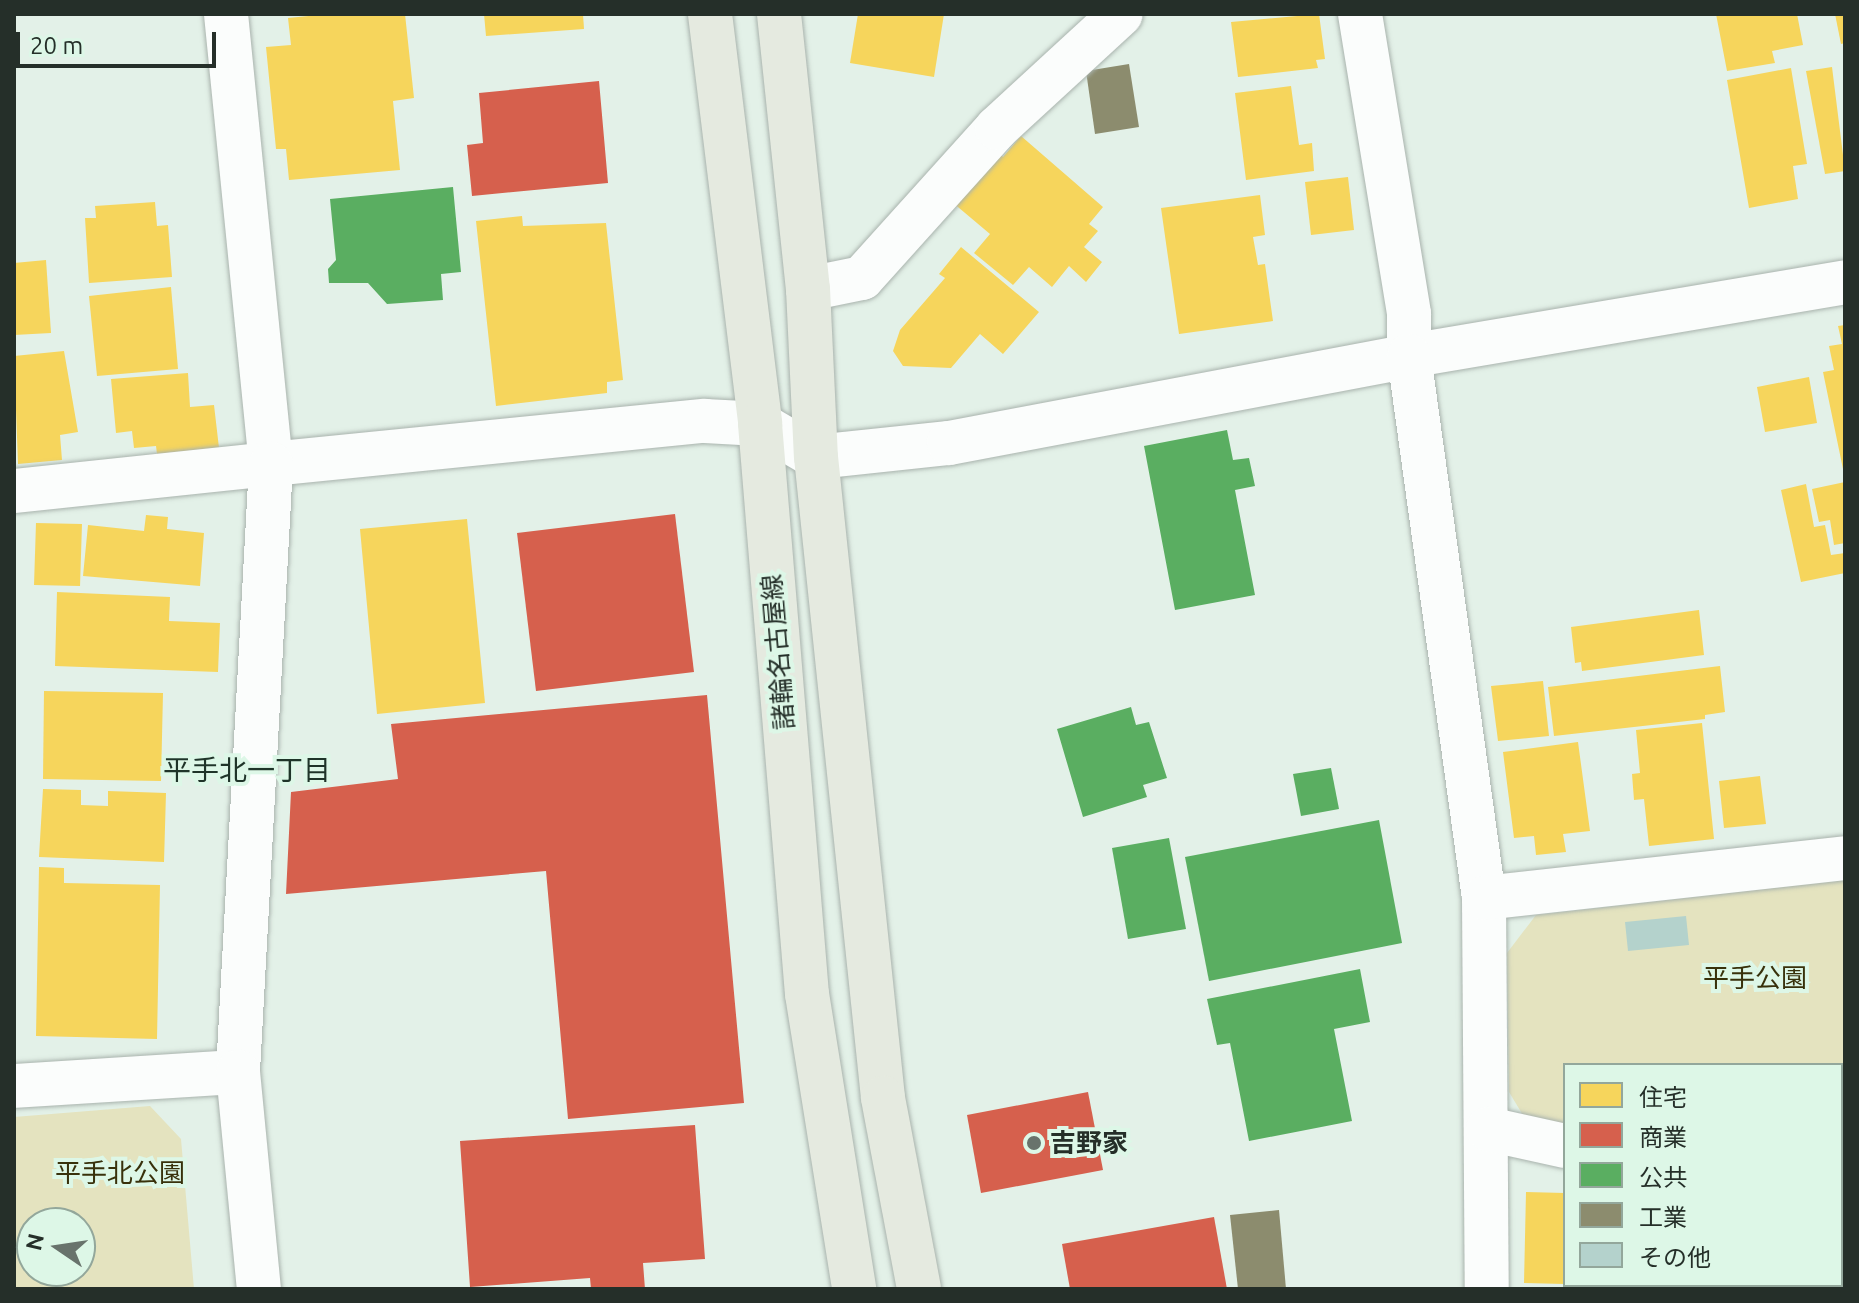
<!DOCTYPE html>
<html>
<head>
<meta charset="utf-8">
<style>
  body { margin:0 }
  #map { position:relative; width:1859px; height:1303px; overflow:hidden; background:#e3f1e8; font-family:Ubuntu,"Noto Sans JP",sans-serif }
  div>[style] { position:absolute }
  [style*='--x'] { left:calc(var(--x)*1px); top:calc(var(--y)*1px); width:calc(var(--w)*1px); rotate:calc(var(--a)*1deg) }
  .green>* { inset:0; background:#e4e3bf }
  .homes>* { inset:0; background:#f6d55c }
  .shops>* { inset:0; background:#d6604d }
  .public>* { inset:0; background:#5aae61 }
  .industry>* { inset:0; background:#8c8c6e }
  .building>* { inset:0; background:#b4d2cc }
  .roads { filter:drop-shadow(0 0 2px #a9b3ad) drop-shadow(0 0 2px #a9b3ad) }
  .minor>* { height:44px; margin:-22px; padding:0 22px; transform-origin:22px; border-radius:22px; background:#fbfdfc }
  .primary>* { height:44px; margin:-22px; padding:0 22px; transform-origin:22px; border-radius:22px; background:#e5eae0 }
  .dots>* { width:22px; height:22px; translate:-50% -50%; box-sizing:border-box; border:4px solid #ddf7e7; border-radius:50% }
  span { translate:-50% -50%; white-space:nowrap; text-align:center; line-height:1.15; -webkit-text-stroke:8px #ddf7e7; paint-order:stroke }
  .street-label { font-size:26px; color:#252f29 }
  .park-label { font-size:26px; color:#38310b }
  .poi-label { font-size:26px; color:#252f29; font-weight:700 }
  .left { translate:0 -50%; text-align:left }
  .neighbourhood-label { font-size:28px; color:#1f3429 }
  .frame { position:absolute; inset:0; border:16px solid #252f29; pointer-events:none }
  .legend { position:absolute; left:1563px; top:1063px; width:280px; height:224px; box-sizing:border-box; background:#ddf7e7; border:2px solid #93a79b; margin:0; padding:10px 14px; list-style:none; font-size:24px; color:#252f29 }
  .legend li { display:flex; align-items:center; gap:16px; height:40px }
  .legend b { width:40px; border:2px solid #93a79b }
  .north { position:absolute; left:16px; top:1207px; width:80px; height:80px; box-sizing:border-box; background:#ddf7e7; border:2px solid #93a79b; border-radius:50%; rotate:283deg; font-size:22px; font-weight:700; line-height:32px; text-align:center; color:#252f29 }
  .north::after { content:''; display:block; margin:auto; width:28px; height:36px; background:#68736c; clip-path:polygon(50% 0,100% 100%,50% 72%,0 100%) }
  .scale { position:absolute; left:16px; top:32px; width:200px; height:36px; box-sizing:border-box; border:4px solid #252f29; border-top:0; padding-left:10px; font-size:24px; line-height:28px; white-space:nowrap; color:#252f29; -webkit-text-stroke:6px #ddf7e7; paint-order:stroke }
</style>
</head>
<body>
<div id="map">
  <div class="green">
    <div style="clip-path:polygon(1845px 880px,1845px 1192px,1841px 1065px,1565px 1065px,1565px 1131px,1527px 1122px,1509px 1092px,1507px 953px,1536px 915px)"></div>
    <div style="clip-path:polygon(evenodd,150px 1106px,181px 1139px,194px 1289px,14px 1289px,14px 1117px,150px 1106px,32px 1223px,80px 1223px,80px 1271px,32px 1271px,32px 1223px)"></div>
  </div>
  <div class="homes">
    <div style="clip-path:polygon(329px 14px,405px 14px,414px 98px,393px 101px,400px 170px,289px 180px,286px 149px,276px 149px,266px 47px,291px 45px,288px 18px)"></div>
    <div style="clip-path:polygon(484px 14px,583px 14px,584px 29px,486px 36px)"></div>
    <div style="clip-path:polygon(858px 14px,944px 14px,934px 77px,850px 63px)"></div>
    <div style="clip-path:polygon(1319px 14px,1325px 59px,1316px 60px,1318px 68px,1238px 77px,1231px 22px)"></div>
    <div style="clip-path:polygon(1716px 14px,1797px 14px,1803px 45px,1772px 51px,1775px 63px,1727px 71px)"></div>
    <div style="clip-path:polygon(1835px 14px,1845px 14px,1845px 43px,1841px 44px)"></div>
    <div style="clip-path:polygon(1832px 67px,1845px 171px,1825px 174px,1806px 71px)"></div>
    <div style="clip-path:polygon(1791px 68px,1807px 164px,1793px 166px,1798px 199px,1749px 208px,1727px 80px)"></div>
    <div style="clip-path:polygon(1291px 86px,1299px 145px,1312px 143px,1314px 171px,1246px 180px,1235px 93px)"></div>
    <div style="clip-path:polygon(1021px 136px,1103px 207px,1089px 224px,1098px 231px,1084px 247px,1102px 262px,1086px 282px,1069px 266px,1052px 287px,1029px 267px,1013px 285px,974px 253px,990px 234px,952px 202px,996px 150px,1003px 157px)"></div>
    <div style="clip-path:polygon(1348px 177px,1354px 230px,1311px 235px,1305px 182px)"></div>
    <div style="clip-path:polygon(1260px 195px,1265px 235px,1253px 237px,1258px 265px,1265px 264px,1273px 321px,1179px 334px,1161px 208px)"></div>
    <div style="clip-path:polygon(155px 202px,157px 226px,168px 225px,172px 277px,89px 283px,85px 218px,96px 218px,95px 206px)"></div>
    <div style="clip-path:polygon(522px 216px,523px 226px,606px 223px,623px 380px,607px 382px,607px 393px,496px 406px,476px 221px)"></div>
    <div style="clip-path:polygon(961px 247px,1039px 312px,1003px 354px,980px 334px,951px 368px,903px 366px,893px 351px,900px 330px,945px 278px,939px 274px)"></div>
    <div style="clip-path:polygon(46px 260px,51px 333px,14px 335px,14px 263px)"></div>
    <div style="clip-path:polygon(171px 287px,178px 369px,97px 376px,89px 296px)"></div>
    <div style="clip-path:polygon(1845px 325px,1845px 473px,1844px 474px,1823px 372px,1834px 370px,1829px 346px,1842px 344px,1838px 326px)"></div>
    <div style="clip-path:polygon(64px 351px,78px 432px,60px 435px,62px 460px,18px 464px,14px 356px)"></div>
    <div style="clip-path:polygon(188px 373px,190px 407px,214px 405px,219px 448px,157px 454px,156px 446px,134px 448px,132px 431px,116px 433px,111px 379px)"></div>
    <div style="clip-path:polygon(1809px 377px,1817px 423px,1765px 432px,1757px 387px)"></div>
    <div style="clip-path:polygon(1845px 482px,1845px 543px,1834px 545px,1830px 520px,1819px 522px,1812px 489px)"></div>
    <div style="clip-path:polygon(1806px 484px,1814px 527px,1825px 525px,1831px 555px,1845px 553px,1845px 573px,1801px 582px,1781px 490px)"></div>
    <div style="clip-path:polygon(146px 515px,168px 517px,167px 529px,204px 533px,200px 586px,83px 576px,88px 525px,144px 531px)"></div>
    <div style="clip-path:polygon(467px 519px,485px 703px,377px 714px,360px 529px)"></div>
    <div style="clip-path:polygon(36px 523px,82px 524px,80px 586px,34px 585px)"></div>
    <div style="clip-path:polygon(57px 592px,170px 597px,169px 621px,220px 623px,218px 672px,55px 666px)"></div>
    <div style="clip-path:polygon(1699px 610px,1704px 655px,1582px 671px,1581px 662px,1575px 663px,1571px 627px)"></div>
    <div style="clip-path:polygon(1720px 666px,1725px 712px,1705px 715px,1705px 719px,1554px 736px,1548px 687px)"></div>
    <div style="clip-path:polygon(1543px 681px,1549px 736px,1498px 741px,1491px 686px)"></div>
    <div style="clip-path:polygon(44px 691px,163px 693px,161px 781px,43px 779px)"></div>
    <div style="clip-path:polygon(1702px 723px,1714px 839px,1649px 846px,1644px 799px,1634px 800px,1632px 774px,1640px 773px,1636px 730px)"></div>
    <div style="clip-path:polygon(1578px 742px,1590px 831px,1563px 834px,1566px 852px,1536px 855px,1534px 836px,1514px 838px,1503px 752px)"></div>
    <div style="clip-path:polygon(1760px 776px,1766px 824px,1724px 828px,1719px 781px)"></div>
    <div style="clip-path:polygon(43px 789px,81px 790px,81px 805px,108px 806px,108px 791px,166px 793px,164px 862px,39px 857px)"></div>
    <div style="clip-path:polygon(39px 867px,64px 868px,64px 883px,160px 885px,157px 1039px,36px 1036px)"></div>
    <div style="clip-path:polygon(1526px 1192px,1565px 1193px,1565px 1284px,1524px 1283px)"></div>
    <div style="clip-path:polygon(1844px 1224px,1845px 1289px,1833px 1289px,1841px 1285px)"></div>
    <div style="clip-path:polygon(1750px 1285px,1831px 1285px,1749px 1289px)"></div>
  </div>
  <div class="shops">
    <div style="clip-path:polygon(599px 81px,608px 183px,472px 196px,467px 145px,483px 143px,479px 93px)"></div>
    <div style="clip-path:polygon(675px 514px,694px 672px,536px 691px,517px 533px)"></div>
    <div style="clip-path:polygon(707px 695px,744px 1103px,568px 1119px,546px 871px,286px 894px,291px 792px,398px 779px,391px 724px)"></div>
    <div style="clip-path:polygon(1088px 1092px,1103px 1170px,981px 1193px,967px 1115px)"></div>
    <div style="clip-path:polygon(695px 1125px,705px 1259px,643px 1263px,645px 1289px,591px 1289px,590px 1278px,470px 1287px,460px 1141px)"></div>
    <div style="clip-path:polygon(1214px 1217px,1227px 1289px,1070px 1289px,1062px 1244px)"></div>
  </div>
  <div class="public">
    <div style="clip-path:polygon(453px 187px,461px 272px,441px 274px,443px 300px,387px 304px,368px 283px,329px 283px,328px 269px,336px 260px,330px 199px)"></div>
    <div style="clip-path:polygon(1227px 430px,1233px 460px,1249px 458px,1255px 486px,1235px 490px,1255px 595px,1175px 610px,1144px 446px)"></div>
    <div style="clip-path:polygon(1131px 707px,1136px 725px,1149px 722px,1167px 778px,1143px 785px,1147px 797px,1083px 817px,1057px 729px)"></div>
    <div style="clip-path:polygon(1331px 768px,1339px 809px,1301px 816px,1293px 774px)"></div>
    <div style="clip-path:polygon(1379px 820px,1402px 943px,1209px 981px,1185px 857px)"></div>
    <div style="clip-path:polygon(1169px 838px,1186px 929px,1128px 939px,1112px 848px)"></div>
    <div style="clip-path:polygon(1360px 969px,1370px 1022px,1334px 1029px,1352px 1121px,1249px 1141px,1230px 1043px,1217px 1045px,1207px 999px)"></div>
  </div>
  <div class="industry">
    <div style="clip-path:polygon(1129px 64px,1139px 127px,1095px 134px,1086px 71px)"></div>
    <div style="clip-path:polygon(1279px 1210px,1286px 1289px,1238px 1289px,1230px 1215px)"></div>
  </div>
  <div class="building">
    <div style="clip-path:polygon(1686px 916px,1689px 945px,1628px 951px,1625px 922px)"></div>
  </div>
  <div class="roads">
    <div class="minor">
      <div style="--x:226;--y:14;--w:452;--a:84.3"></div>
      <div style="--x:271;--y:464;--w:436;--a:-5.7"></div>
      <div style="--x:705;--y:421;--w:55;--a:3.1"></div>
      <div style="--x:760;--y:424;--w:65;--a:30.5"></div>
      <div style="--x:816;--y:457;--w:134;--a:-6"></div>
      <div style="--x:949;--y:443;--w:468;--a:-10.7"></div>
      <div style="--x:1409;--y:356;--w:442;--a:-9.6"></div>
      <div style="--x:1360;--y:14;--w:304;--a:80.7"></div>
      <div style="--x:1409;--y:314;--w:42;--a:90"></div>
      <div style="--x:1409;--y:356;--w:547;--a:82.12"></div>
      <div style="--x:1484;--y:898;--w:391;--a:89.6"></div>
      <div style="--x:808;--y:289;--w:55;--a:-11.5"></div>
      <div style="--x:862;--y:278;--w:202;--a:-48"></div>
      <div style="--x:997;--y:128;--w:168;--a:-42.6"></div>
      <div style="--x:14;--y:491;--w:258;--a:-6"></div>
      <div style="--x:271;--y:464;--w:609;--a:93.11"></div>
      <div style="--x:1484;--y:898;--w:363;--a:-6.3"></div>
      <div style="--x:14;--y:1086;--w:224;--a:-3.6"></div>
      <div style="--x:238;--y:1072;--w:218;--a:84.5"></div>
      <div style="--x:1488;--y:1129;--w:79;--a:12.4"></div>
      <div style="--x:1841;--y:1206;--w:4;--a:14"></div>
    </div>
    <div class="primary">
      <div style="--x:710;--y:14;--w:413;--a:83"></div>
      <div style="--x:760;--y:424;--w:572;--a:85.29"></div>
      <div style="--x:807;--y:994;--w:299;--a:80.9"></div>
      <div style="--x:779;--y:14;--w:277;--a:84"></div>
      <div style="--x:808;--y:289;--w:168;--a:87.3"></div>
      <div style="--x:816;--y:457;--w:644;--a:84.03"></div>
      <div style="--x:883;--y:1098;--w:194;--a:79.3"></div>
    </div>
  </div>
  <div class="dots">
    <div style="left:1034px;top:1143px;background:#68736c"></div>
  </div>
  <div class="street-label">
    <span style="left:778px;top:652px;rotate:-95deg">諸輪名古屋線</span>
  </div>
  <div class="park-label">
    <span style="left:1755px;top:978px">平手公園</span>
    <span style="left:120px;top:1173px">平手北公園</span>
  </div>
  <div class="poi-label">
    <span class="left" style="left:1050px;top:1143px">吉野家</span>
  </div>
  <div class="neighbourhood-label">
    <span style="left:247px;top:770px">平手北一丁目</span>
  </div>
  <div class="frame"></div>
  <ul class="legend">
  <li><b style="height:22px;background:#f6d55c"></b>住宅</li>
  <li><b style="height:22px;background:#d6604d"></b>商業</li>
  <li><b style="height:22px;background:#5aae61"></b>公共</li>
  <li><b style="height:22px;background:#8c8c6e"></b>工業</li>
  <li><b style="height:22px;background:#b4d2cc"></b>その他</li>
  </ul>
  <div class="north">N</div>
  <div class="scale">20 m</div>
</div>
</body>
</html>
